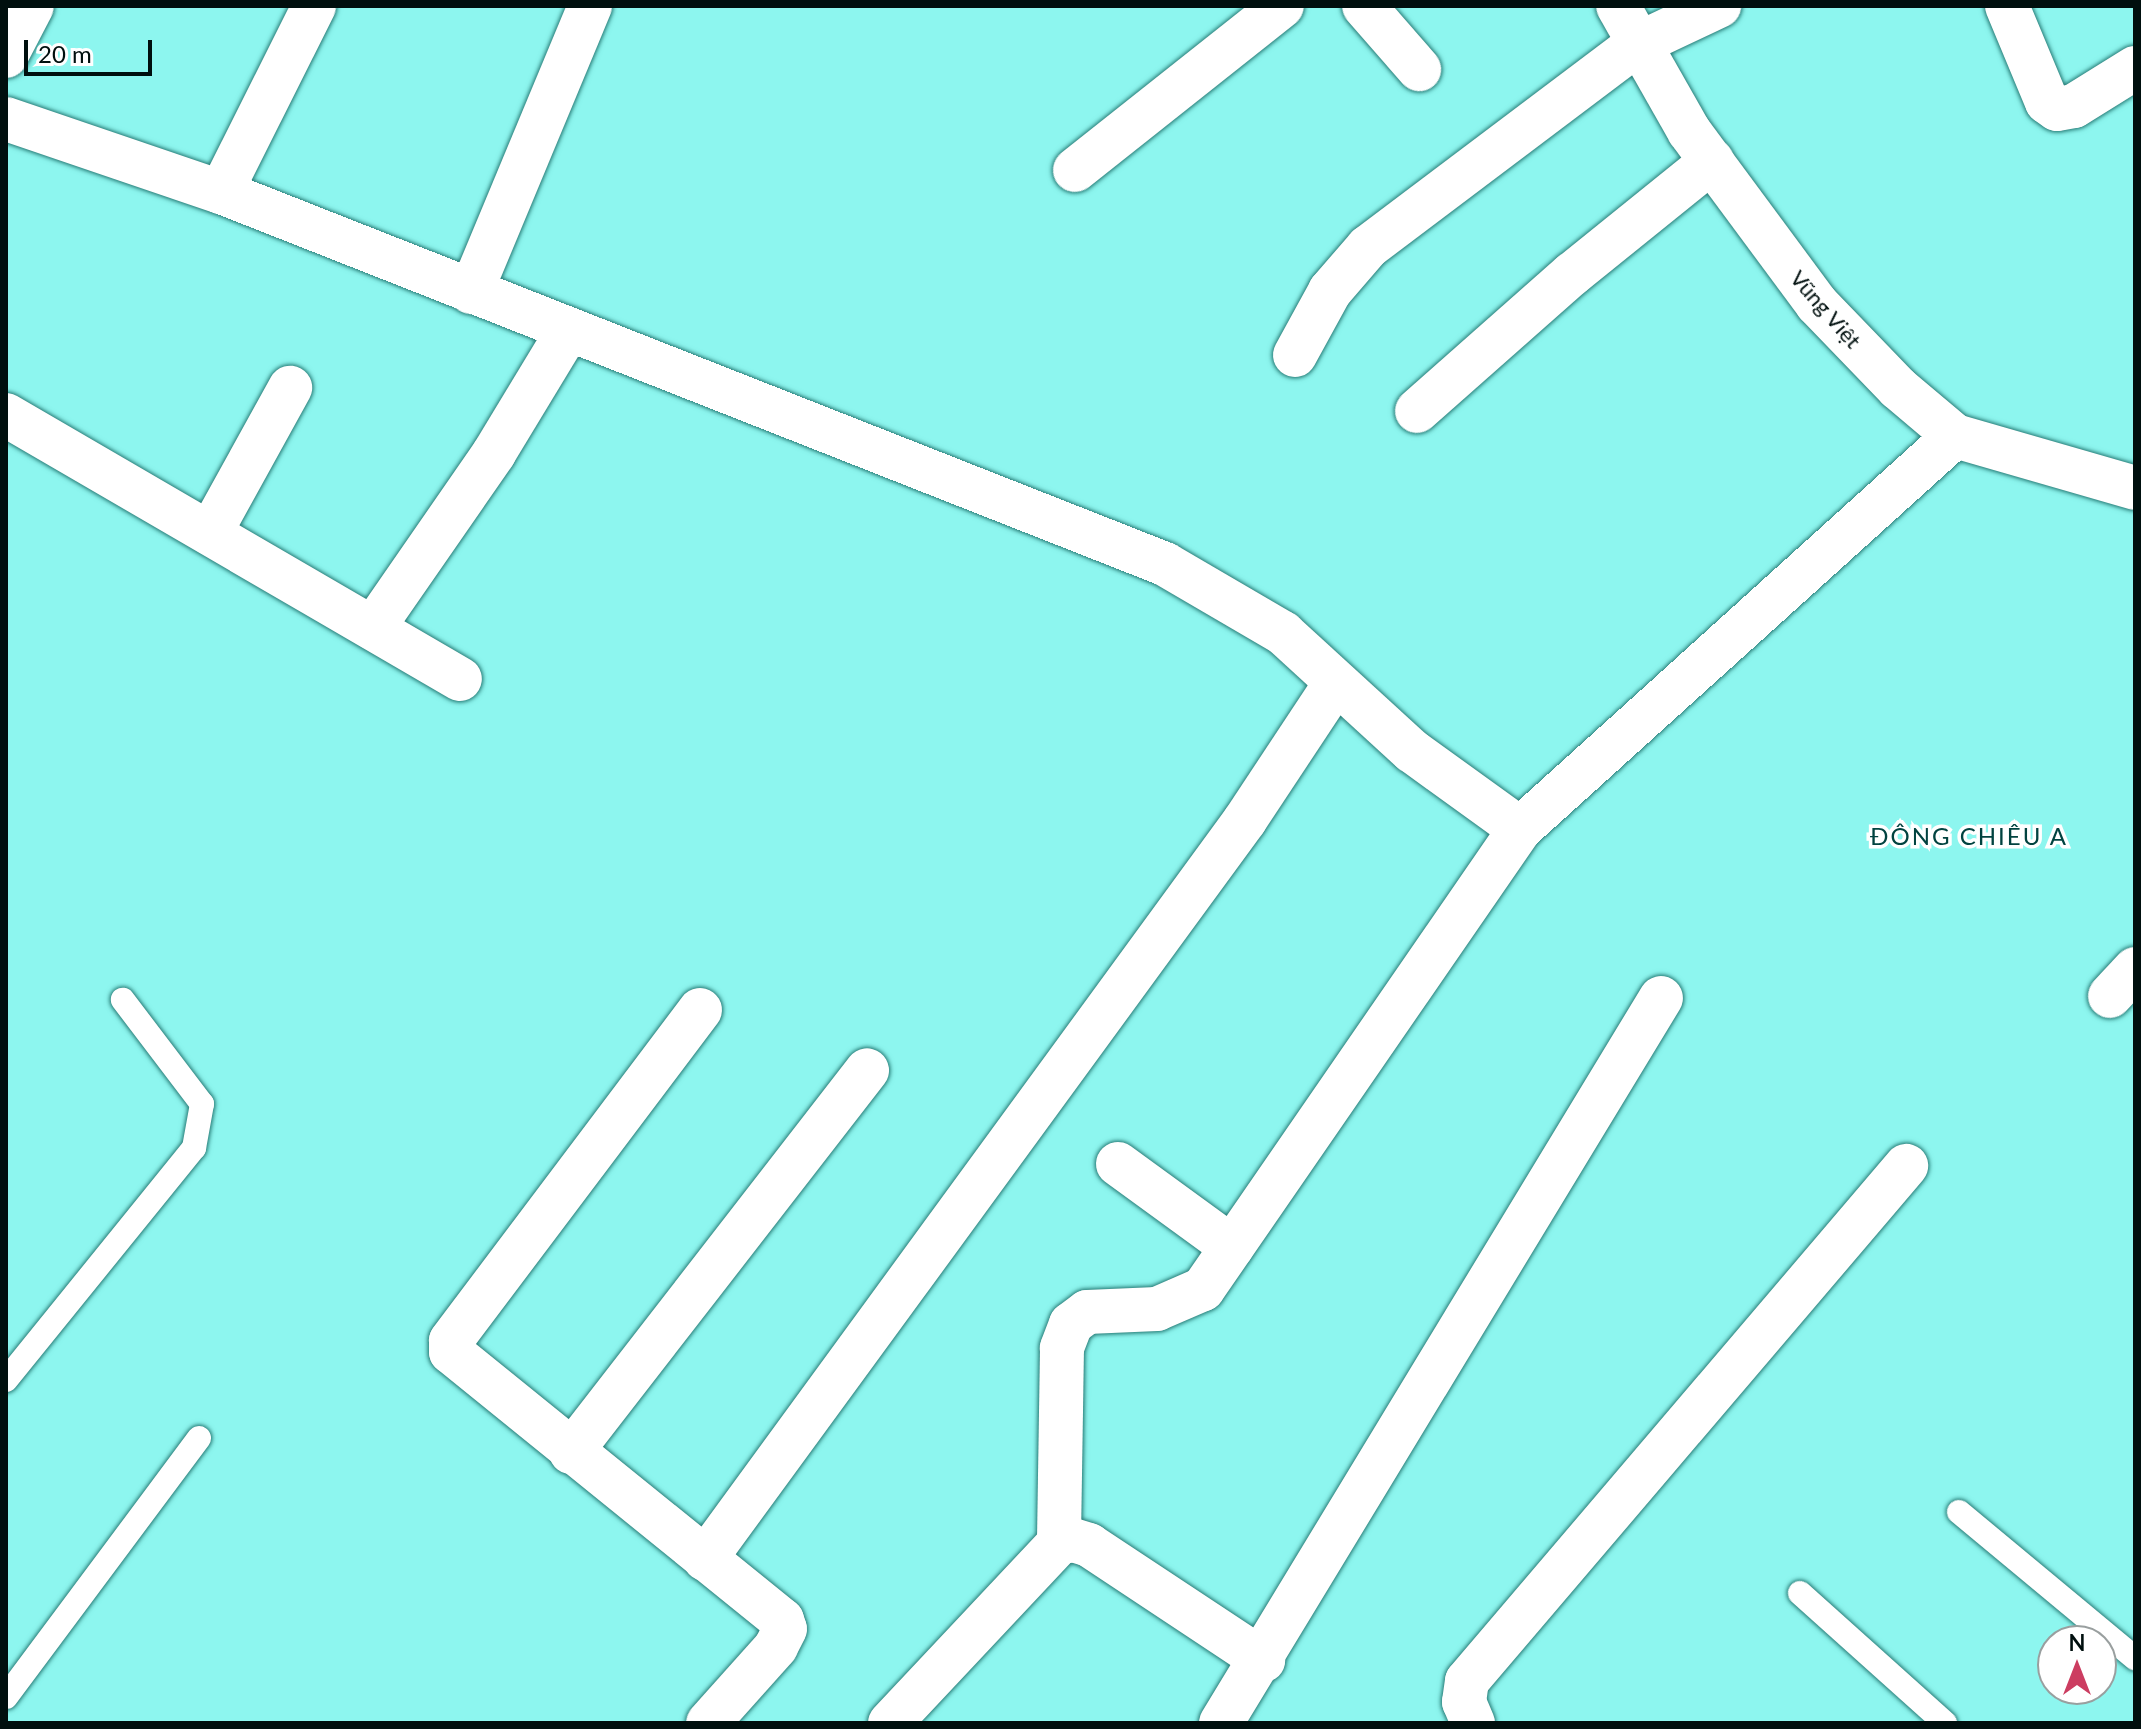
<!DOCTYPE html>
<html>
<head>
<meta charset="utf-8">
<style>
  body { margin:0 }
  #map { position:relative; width:2141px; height:1729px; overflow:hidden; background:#8df6ef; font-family:Lato,sans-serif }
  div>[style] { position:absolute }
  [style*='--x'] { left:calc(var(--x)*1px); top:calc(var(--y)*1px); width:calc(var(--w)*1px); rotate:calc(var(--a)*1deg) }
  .roads { filter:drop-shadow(0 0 2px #287c77) drop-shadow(0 0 2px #287c77) }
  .lane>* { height:24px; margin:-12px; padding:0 12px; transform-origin:12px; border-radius:12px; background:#fff }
  .street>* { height:44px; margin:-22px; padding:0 22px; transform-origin:22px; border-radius:22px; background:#fff }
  span { translate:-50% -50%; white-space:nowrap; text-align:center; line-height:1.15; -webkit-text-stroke:7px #fff; paint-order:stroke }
  .street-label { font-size:22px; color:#000f0e }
  .neighbourhood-label { font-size:24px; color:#014340; letter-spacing:2px }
  .frame { position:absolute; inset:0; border:8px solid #000f0e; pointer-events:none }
  .north { position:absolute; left:2037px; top:1625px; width:80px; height:80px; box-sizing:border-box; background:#fff; border:2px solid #999f9f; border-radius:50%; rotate:0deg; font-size:22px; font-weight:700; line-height:32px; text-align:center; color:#000f0e }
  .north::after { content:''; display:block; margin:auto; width:28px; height:36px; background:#cc3d61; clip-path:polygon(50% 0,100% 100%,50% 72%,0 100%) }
  .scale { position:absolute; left:24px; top:40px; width:128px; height:36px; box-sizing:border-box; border:4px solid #000f0e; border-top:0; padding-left:10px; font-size:24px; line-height:28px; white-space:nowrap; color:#000f0e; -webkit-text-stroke:6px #fff; paint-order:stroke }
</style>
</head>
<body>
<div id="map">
  <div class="roads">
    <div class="lane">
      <div style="--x:6;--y:1380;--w:299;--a:-51"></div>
      <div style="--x:194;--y:1148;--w:45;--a:-79.7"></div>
      <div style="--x:202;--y:1104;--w:131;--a:-127.2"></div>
      <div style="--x:1959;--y:1512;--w:229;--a:39.7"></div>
      <div style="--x:1800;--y:1593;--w:195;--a:41.9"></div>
      <div style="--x:6;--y:1697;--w:323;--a:-53.3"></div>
    </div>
    <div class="street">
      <div style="--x:1364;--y:6;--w:84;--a:48.9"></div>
      <div style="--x:1618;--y:6;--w:144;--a:60.4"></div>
      <div style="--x:1689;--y:131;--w:215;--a:53.5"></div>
      <div style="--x:1817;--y:304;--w:117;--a:46"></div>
      <div style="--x:1898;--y:388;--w:75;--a:40.1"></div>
      <div style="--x:1955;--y:436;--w:187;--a:16.1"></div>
      <div style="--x:2007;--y:6;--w:104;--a:67.4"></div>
      <div style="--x:2047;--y:102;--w:12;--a:35"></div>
      <div style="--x:2057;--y:109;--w:17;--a:-10"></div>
      <div style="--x:2074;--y:106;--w:72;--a:-31.9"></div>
      <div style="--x:6;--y:56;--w:56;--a:-62.5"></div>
      <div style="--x:6;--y:119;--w:227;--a:18.8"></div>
      <div style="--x:221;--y:192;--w:1015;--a:21.51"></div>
      <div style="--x:1165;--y:564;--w:137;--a:30.3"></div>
      <div style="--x:1283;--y:633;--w:175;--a:42.5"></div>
      <div style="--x:1412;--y:751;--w:133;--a:35.8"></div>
      <div style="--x:1520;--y:829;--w:559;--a:124.57"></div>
      <div style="--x:1203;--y:1289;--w:50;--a:156.5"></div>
      <div style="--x:1157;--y:1309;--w:70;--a:177.5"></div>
      <div style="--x:1087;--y:1312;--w:20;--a:143"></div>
      <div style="--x:1071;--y:1324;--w:26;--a:111"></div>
      <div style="--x:1062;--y:1348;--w:195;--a:90.9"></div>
      <div style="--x:1075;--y:170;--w:264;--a:-38.4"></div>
      <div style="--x:221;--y:192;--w:208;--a:-63.4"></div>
      <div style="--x:471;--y:292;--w:310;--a:-67.4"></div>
      <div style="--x:1295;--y:355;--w:73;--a:-61.3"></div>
      <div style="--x:1330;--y:291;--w:58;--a:-49.2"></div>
      <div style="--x:1368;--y:247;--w:336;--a:-37"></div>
      <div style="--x:1636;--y:45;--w:92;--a:-25.2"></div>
      <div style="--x:1417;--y:411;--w:207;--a:-41.5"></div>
      <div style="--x:1572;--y:274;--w:180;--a:-38.9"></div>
      <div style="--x:6;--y:415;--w:525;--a:30.18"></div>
      <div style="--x:210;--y:533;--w:166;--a:-61.1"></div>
      <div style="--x:373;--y:628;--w:213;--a:-55.3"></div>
      <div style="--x:494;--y:453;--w:143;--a:-58.8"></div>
      <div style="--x:1520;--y:829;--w:586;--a:-42.1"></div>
      <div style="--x:2110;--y:996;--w:37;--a:-47"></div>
      <div style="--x:700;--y:1010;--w:414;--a:127"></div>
      <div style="--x:451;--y:1341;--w:11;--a:90"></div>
      <div style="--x:451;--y:1352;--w:426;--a:39"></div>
      <div style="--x:782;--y:1620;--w:9;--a:72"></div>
      <div style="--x:785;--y:1629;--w:20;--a:117"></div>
      <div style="--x:776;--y:1647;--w:102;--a:131.8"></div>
      <div style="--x:1118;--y:1164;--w:141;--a:36.1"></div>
      <div style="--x:571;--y:1452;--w:483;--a:-52.2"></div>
      <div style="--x:705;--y:1559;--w:915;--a:-53.84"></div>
      <div style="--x:1245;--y:820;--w:163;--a:-56.5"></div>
      <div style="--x:890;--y:1723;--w:247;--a:-46.8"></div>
      <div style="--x:1059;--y:1543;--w:14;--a:-12"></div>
      <div style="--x:1073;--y:1540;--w:17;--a:17"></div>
      <div style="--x:1089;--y:1545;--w:209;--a:33.5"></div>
      <div style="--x:1221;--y:1723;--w:848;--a:-58.75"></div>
      <div style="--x:1473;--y:1723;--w:23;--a:-113"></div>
      <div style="--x:1464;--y:1702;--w:21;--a:-82"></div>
      <div style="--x:1467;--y:1681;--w:677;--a:-49.55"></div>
    </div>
  </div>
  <div class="street-label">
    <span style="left:1826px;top:309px;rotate:49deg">Vũng Việt</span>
  </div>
  <div class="neighbourhood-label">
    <span style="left:1969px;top:836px">ĐÔNG CHIÊU A</span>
  </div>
  <div class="frame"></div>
  <div class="north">N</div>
  <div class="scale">20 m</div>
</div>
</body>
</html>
